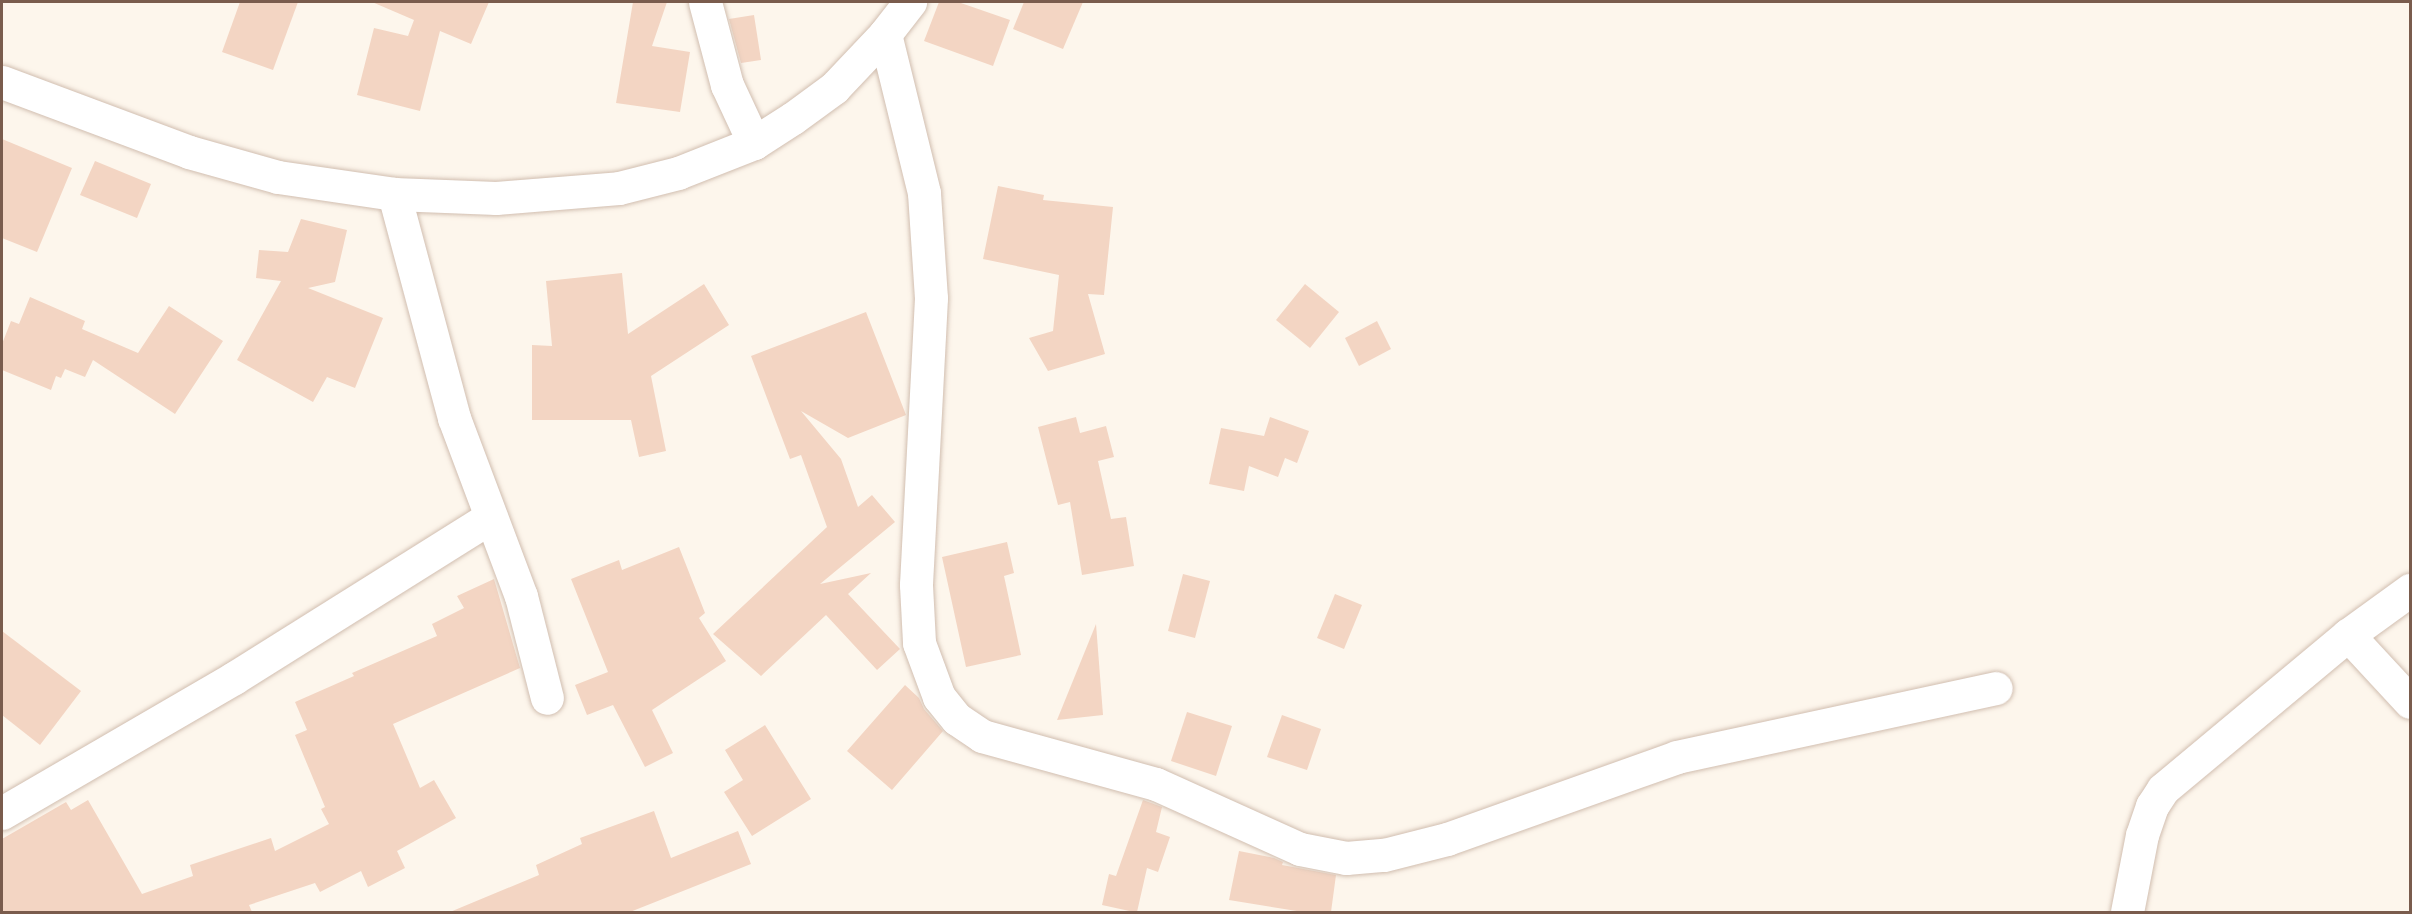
<!DOCTYPE html>
<html>
<head>
<meta charset="utf-8">
<style>
  body { margin:0 }
  #map { position:relative; width:2412px; height:914px; overflow:hidden; background:#fdf6ec; font-family:"Source Sans 3",sans-serif }
  div>[style] { position:absolute }
  [style*='--x'] { left:calc(var(--x)*1px); top:calc(var(--y)*1px); width:calc(var(--w)*1px); rotate:calc(var(--a)*1deg) }
  .building>* { inset:0; background:#f3d5c3 }
  .roads { filter:drop-shadow(0 0 2px #d1beb0) drop-shadow(0 0 2px #d1beb0) }
  .minor>* { height:33px; margin:-16.5px; padding:0 16.5px; transform-origin:16.5px; border-radius:16.5px; background:#fff }
  span { translate:-50% -50%; white-space:nowrap; text-align:center; line-height:1.15; -webkit-text-stroke:4.5px #fffaf3; paint-order:stroke }
  .frame { position:absolute; inset:0; border:3px solid #7a5c4d; pointer-events:none }
</style>
</head>
<body>
<div id="map">
  <div class="building">
    <div style="clip-path:polygon(240px 2px,298px 2px,273px 70px,222px 52px)"></div>
    <div style="clip-path:polygon(372px 2px,489px 2px,471px 44px,440px 31px,420px 111px,357px 95px,374px 28px,408px 36px,414px 20px)"></div>
    <div style="clip-path:polygon(633px 2px,667px 2px,652px 46px,690px 52px,680px 112px,616px 103px)"></div>
    <div style="clip-path:polygon(939px 2px,958px 2px,1010px 20px,993px 66px,924px 41px)"></div>
    <div style="clip-path:polygon(1024px 2px,1083px 2px,1063px 49px,1013px 29px)"></div>
    <div style="clip-path:polygon(754px 15px,761px 60px,741px 63px,729px 19px)"></div>
    <div style="clip-path:polygon(2px 139px,72px 168px,37px 252px,2px 238px)"></div>
    <div style="clip-path:polygon(95px 161px,151px 184px,137px 218px,80px 195px)"></div>
    <div style="clip-path:polygon(998px 186px,1044px 195px,1043px 200px,1113px 207px,1104px 295px,1088px 294px,1105px 354px,1048px 371px,1029px 338px,1053px 331px,1059px 275px,983px 259px)"></div>
    <div style="clip-path:polygon(301px 219px,347px 230px,335px 282px,308px 288px,383px 318px,355px 388px,327px 377px,313px 402px,237px 360px,281px 281px,256px 278px,259px 250px,288px 252px)"></div>
    <div style="clip-path:polygon(622px 273px,628px 334px,704px 284px,729px 325px,651px 376px,666px 451px,639px 457px,631px 420px,532px 420px,532px 345px,552px 346px,546px 281px)"></div>
    <div style="clip-path:polygon(1305px 284px,1339px 312px,1310px 348px,1276px 320px)"></div>
    <div style="clip-path:polygon(30px 297px,85px 321px,82px 329px,138px 353px,169px 306px,223px 341px,175px 414px,93px 360px,85px 377px,65px 369px,61px 378px,56px 376px,51px 390px,2px 370px,2px 344px,11px 321px,19px 324px)"></div>
    <div style="clip-path:polygon(866px 312px,906px 415px,848px 438px,801px 411px,841px 459px,858px 507px,872px 495px,895px 522px,820px 584px,871px 573px,848px 594px,900px 649px,877px 670px,826px 615px,761px 676px,713px 634px,827px 527px,801px 455px,790px 459px,751px 356px)"></div>
    <div style="clip-path:polygon(1377px 321px,1391px 349px,1359px 366px,1345px 338px)"></div>
    <div style="clip-path:polygon(1076px 417px,1080px 433px,1106px 426px,1114px 457px,1098px 461px,1111px 519px,1126px 517px,1134px 566px,1082px 575px,1070px 502px,1058px 505px,1038px 427px)"></div>
    <div style="clip-path:polygon(1270px 417px,1309px 431px,1297px 463px,1285px 458px,1278px 477px,1249px 466px,1244px 491px,1209px 484px,1221px 428px,1264px 436px)"></div>
    <div style="clip-path:polygon(1007px 542px,1014px 573px,1004px 576px,1021px 655px,966px 667px,942px 557px)"></div>
    <div style="clip-path:polygon(679px 547px,705px 613px,699px 618px,726px 661px,652px 710px,673px 753px,645px 767px,613px 705px,587px 715px,575px 685px,608px 672px,571px 579px,619px 560px,622px 570px)"></div>
    <div style="clip-path:polygon(1183px 574px,1210px 581px,1195px 638px,1168px 631px)"></div>
    <div style="clip-path:polygon(494px 579px,520px 668px,393px 724px,420px 788px,434px 780px,456px 818px,397px 851px,405px 868px,368px 887px,361px 871px,320px 892px,315px 883px,249px 905px,252px 912px,2px 912px,2px 839px,66px 802px,71px 810px,88px 800px,142px 894px,193px 876px,190px 865px,271px 838px,275px 851px,329px 824px,321px 809px,325px 807px,295px 735px,307px 730px,295px 702px,354px 676px,352px 673px,437px 636px,432px 624px,464px 608px,457px 596px)"></div>
    <div style="clip-path:polygon(1335px 594px,1362px 605px,1344px 649px,1317px 638px)"></div>
    <div style="clip-path:polygon(1096px 624px,1103px 715px,1057px 720px)"></div>
    <div style="clip-path:polygon(2px 631px,81px 691px,40px 745px,2px 715px)"></div>
    <div style="clip-path:polygon(905px 685px,919px 698px,924px 709px,943px 731px,892px 790px,847px 751px)"></div>
    <div style="clip-path:polygon(1187px 712px,1232px 726px,1216px 776px,1171px 761px)"></div>
    <div style="clip-path:polygon(1282px 715px,1321px 729px,1307px 770px,1267px 757px)"></div>
    <div style="clip-path:polygon(765px 725px,811px 799px,752px 836px,724px 792px,743px 780px,725px 750px)"></div>
    <div style="clip-path:polygon(1143px 800px,1162px 807px,1156px 832px,1170px 837px,1158px 872px,1147px 868px,1137px 912px,1134px 912px,1102px 905px,1109px 874px,1116px 876px)"></div>
    <div style="clip-path:polygon(654px 811px,671px 858px,738px 831px,751px 864px,630px 912px,450px 912px,539px 875px,536px 865px,582px 844px,580px 838px)"></div>
    <div style="clip-path:polygon(1239px 851px,1274px 858px,1283px 862px,1282px 865px,1336px 875px,1331px 912px,1303px 912px,1229px 900px)"></div>
  </div>
  <div class="roads">
    <div class="minor">
      <div style="--x:705;--y:2;--w:86;--a:75.2"></div>
      <div style="--x:727;--y:85;--w:64;--a:65"></div>
      <div style="--x:885;--y:34;--w:164;--a:76.2"></div>
      <div style="--x:924;--y:193;--w:105;--a:86.2"></div>
      <div style="--x:931;--y:298;--w:287;--a:93"></div>
      <div style="--x:916;--y:585;--w:58;--a:87"></div>
      <div style="--x:919;--y:643;--w:58;--a:69.7"></div>
      <div style="--x:939;--y:697;--w:28;--a:51"></div>
      <div style="--x:957;--y:719;--w:30;--a:34"></div>
      <div style="--x:982;--y:736;--w:180;--a:15.4"></div>
      <div style="--x:1156;--y:784;--w:158;--a:24.3"></div>
      <div style="--x:1300;--y:849;--w:47;--a:11.1"></div>
      <div style="--x:1346;--y:858;--w:38;--a:-5"></div>
      <div style="--x:1384;--y:855;--w:65;--a:-14.3"></div>
      <div style="--x:1447;--y:839;--w:244;--a:-19.6"></div>
      <div style="--x:1677;--y:757;--w:326;--a:-12.2"></div>
      <div style="--x:2;--y:82;--w:200;--a:20.5"></div>
      <div style="--x:189;--y:152;--w:92;--a:15.7"></div>
      <div style="--x:278;--y:177;--w:117;--a:8.3"></div>
      <div style="--x:394;--y:194;--w:102;--a:2.2"></div>
      <div style="--x:496;--y:198;--w:123;--a:-4.6"></div>
      <div style="--x:619;--y:188;--w:61;--a:-14.3"></div>
      <div style="--x:678;--y:173;--w:82;--a:-21.5"></div>
      <div style="--x:754;--y:143;--w:46;--a:-32.7"></div>
      <div style="--x:793;--y:118;--w:51;--a:-36.2"></div>
      <div style="--x:834;--y:88;--w:74;--a:-46.6"></div>
      <div style="--x:885;--y:34;--w:41;--a:-52"></div>
      <div style="--x:394;--y:194;--w:232;--a:75"></div>
      <div style="--x:454;--y:418;--w:190;--a:69.4"></div>
      <div style="--x:521;--y:596;--w:105;--a:75.7"></div>
      <div style="--x:2348;--y:635;--w:91;--a:47.2"></div>
      <div style="--x:2;--y:813;--w:268;--a:-30.2"></div>
      <div style="--x:234;--y:678;--w:303;--a:-32.1"></div>
      <div style="--x:2127;--y:912;--w:78;--a:-79"></div>
      <div style="--x:2142;--y:835;--w:31;--a:-71"></div>
      <div style="--x:2152;--y:806;--w:20;--a:-57"></div>
      <div style="--x:2163;--y:789;--w:241;--a:-39.8"></div>
      <div style="--x:2348;--y:635;--w:77;--a:-36"></div>
    </div>
  </div>
  <div class="frame"></div>
</div>
</body>
</html>
